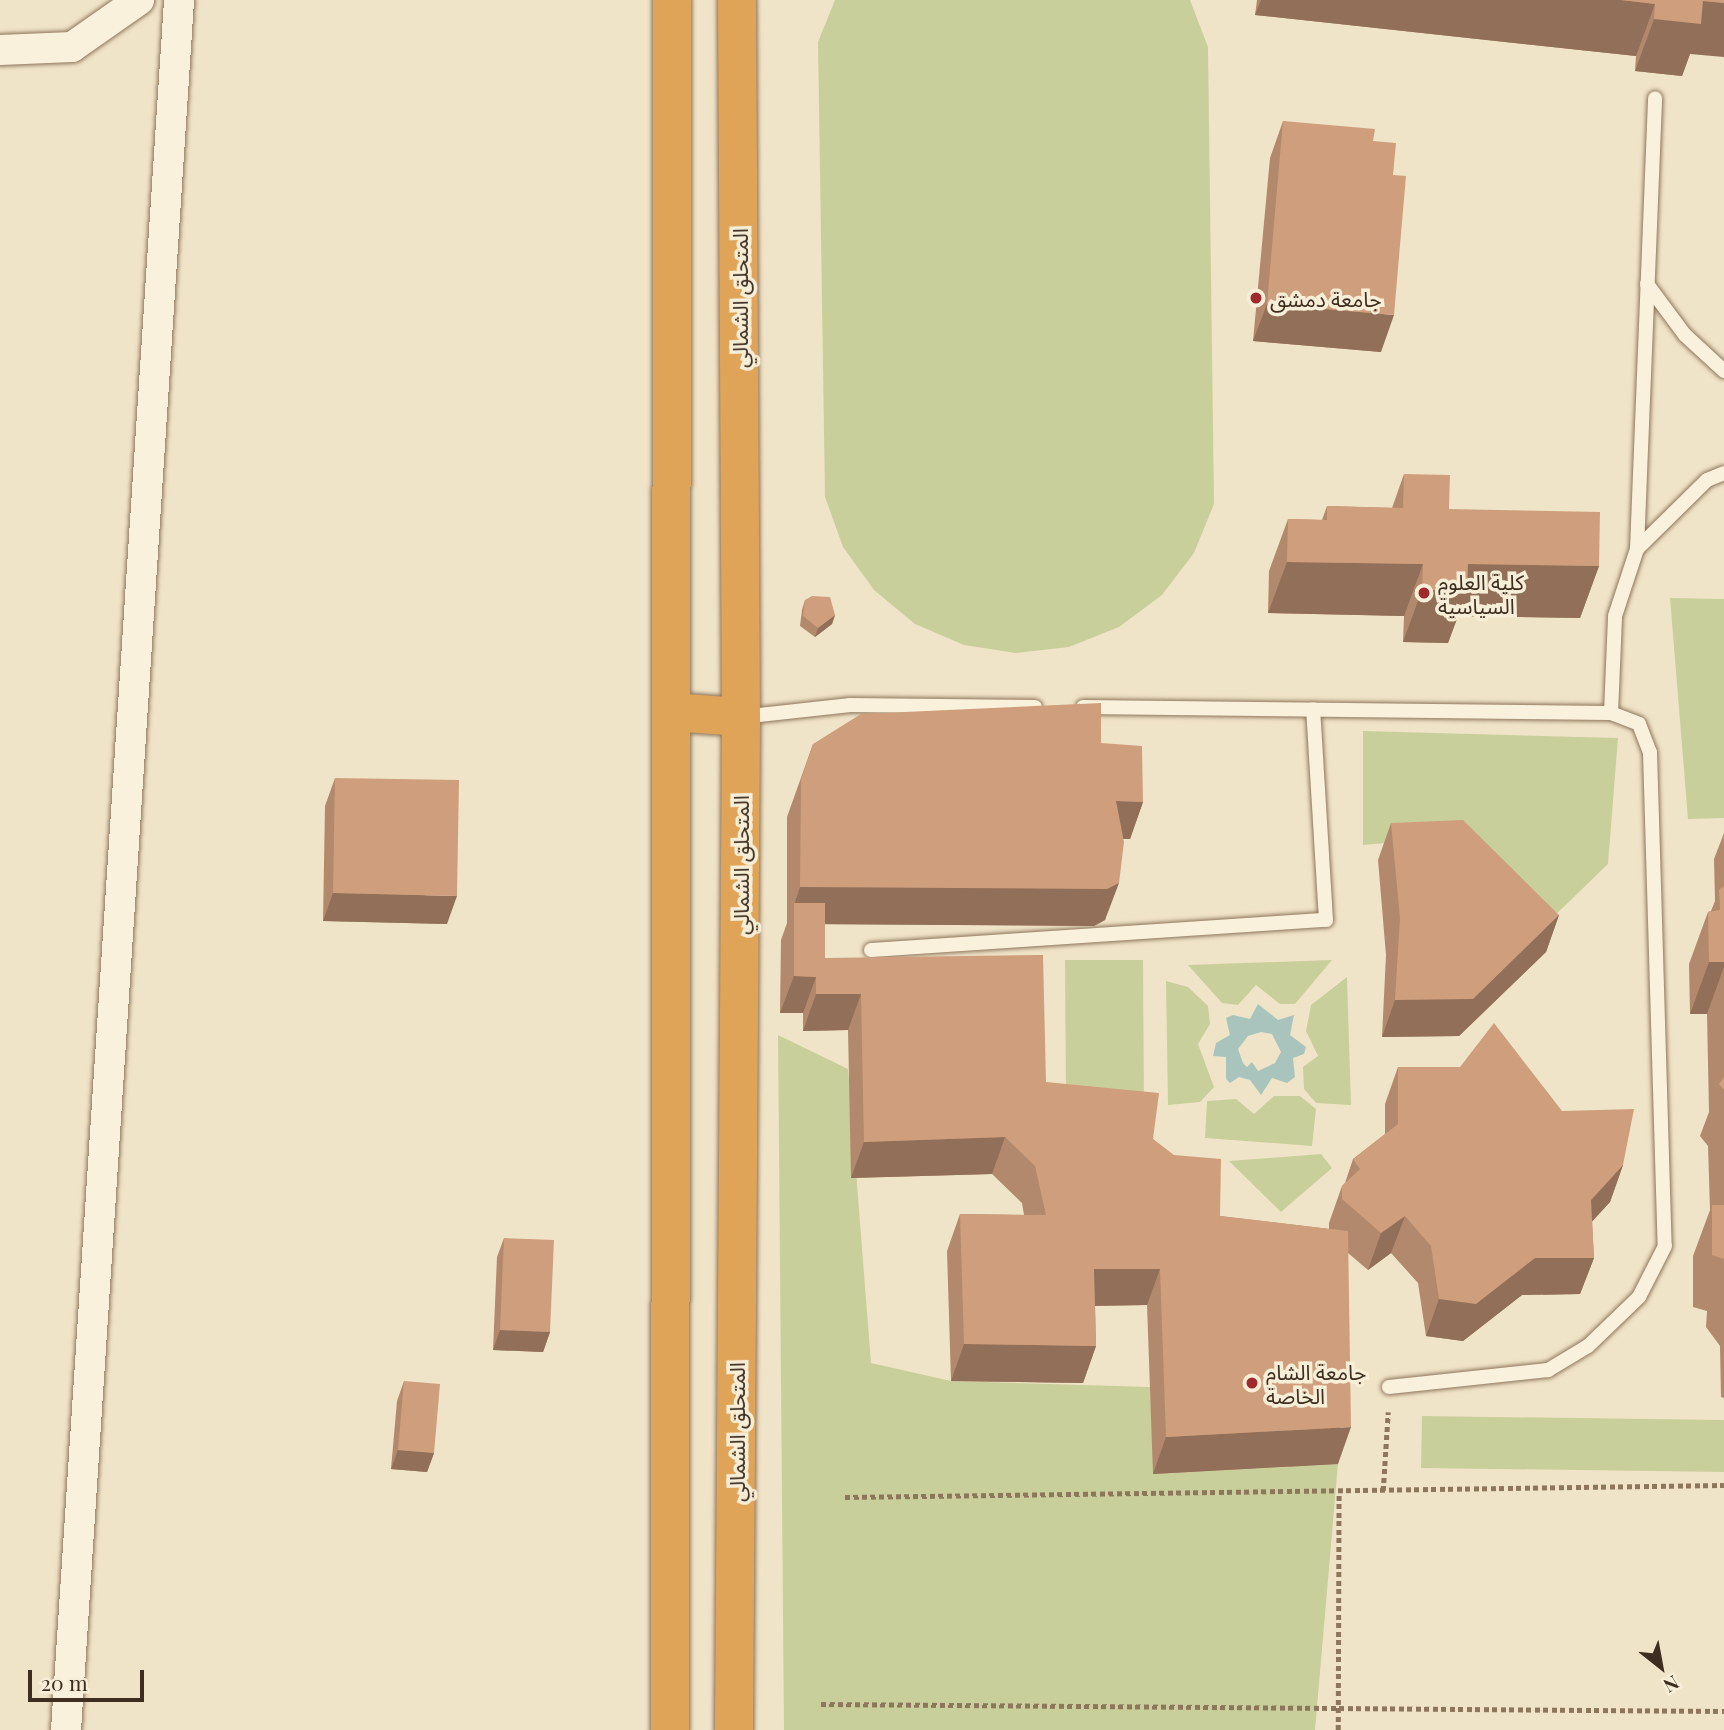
<!DOCTYPE html>
<html>
<head>
<meta charset="utf-8">
<style>
  body { margin:0 }
  #map { position:relative; width:1724px; height:1730px; overflow:hidden; background:#f0e4c8; font-family:"Playfair Display","Noto Sans Arabic",serif }
  div>[style] { position:absolute }
  [style*='--x'] { left:calc(var(--x)*1px); top:calc(var(--y)*1px); width:calc(var(--w)*1px); rotate:calc(var(--a)*1deg) }
  .green>* { inset:0; background:#c9cf9b }
  .water>* { inset:0; background:#a9c4bc }
  .path>* { height:4.5px; margin-top:-2.25px; transform-origin:0; background:repeating-linear-gradient(90deg,#8d765c 0 5px,transparent 0 8.5px) }
  .roads { filter:drop-shadow(0 0 2px #8d765c) drop-shadow(0 0 2px #8d765c) }
  .lane>* { height:14px; margin:-7px; padding:0 7px; transform-origin:7px; border-radius:7px; background:#faf1dc }
  .street>* { height:30px; margin:-15px; padding:0 15px; transform-origin:15px; border-radius:15px; background:#faf1dc }
  .highway>* { height:38px; margin:-19px; padding:0 19px; transform-origin:19px; border-radius:19px; background:#e0a458 }
  .wall>* { inset:0; background:#b2896c }
  .shaded-wall>* { inset:0; background:#916f58 }
  .building>* { inset:0; background:#cf9f7d }
  .dots>* { width:19px; height:19px; translate:-50% -50%; box-sizing:border-box; border:4px solid #f7eed8; border-radius:50% }
  span { translate:-50% -50%; white-space:nowrap; text-align:center; line-height:1.15; -webkit-text-stroke:7px #f7eed8; paint-order:stroke }
  .street-label { font-size:21px; color:#3d2e20 }
  .poi-label { font-size:21px; color:#3d2e20 }
  .left { translate:0 -50%; text-align:left }
  .north { position:absolute; left:1626px; top:1632px; width:70px; height:70px; -webkit-text-stroke:5px #f7eed8; paint-order:stroke; rotate:149deg; font-size:19px; font-weight:700; line-height:28px; text-align:center; color:#3d2e20 }
  .north::after { content:''; display:block; margin:auto; width:24px; height:32px; background:#3d2e20; clip-path:polygon(50% 0,100% 100%,50% 72%,0 100%) }
  .scale { position:absolute; left:28px; top:1670px; width:116px; height:32px; box-sizing:border-box; border:4px solid #3d2e20; border-top:0; padding-left:9px; font-size:21px; line-height:24px; white-space:nowrap; color:#3d2e20; -webkit-text-stroke:5px #f7eed8; paint-order:stroke }
</style>
</head>
<body>
<div id="map">
  <div class="green">
    <div style="clip-path:polygon(835px 0,1190px 0,1208px 47px,1214px 504px,1194px 553px,1162px 595px,1119px 627px,1069px 647px,1016px 653px,964px 645px,915px 624px,874px 590px,843px 547px,825px 497px,818px 42px)"></div>
    <div style="clip-path:polygon(1670px 598px,1724px 599px,1724px 818px,1688px 819px)"></div>
    <div style="clip-path:polygon(1363px 731px,1618px 738px,1608px 864px,1545px 925px,1452px 837px,1363px 845px)"></div>
    <div style="clip-path:polygon(1065px 960px,1143px 960px,1144px 1103px,1066px 1104px)"></div>
    <div style="clip-path:polygon(1332px 960px,1295px 1004px,1280px 1004px,1256px 985px,1238px 1005px,1222px 1003px,1188px 965px)"></div>
    <div style="clip-path:polygon(1347px 977px,1351px 1105px,1316px 1103px,1304px 1089px,1303px 1067px,1318px 1056px,1306px 1031px,1311px 1005px)"></div>
    <div style="clip-path:polygon(1166px 981px,1188px 987px,1208px 1006px,1210px 1024px,1198px 1044px,1214px 1087px,1200px 1102px,1168px 1105px)"></div>
    <div style="clip-path:polygon(778px 1035px,848px 1069px,871px 1363px,951px 1381px,1150px 1387px,1154px 1474px,1338px 1464px,1315px 1730px,784px 1730px)"></div>
    <div style="clip-path:polygon(1274px 1096px,1300px 1096px,1316px 1109px,1312px 1146px,1205px 1138px,1207px 1101px,1236px 1099px,1254px 1114px)"></div>
    <div style="clip-path:polygon(1321px 1154px,1332px 1168px,1281px 1212px,1229px 1161px)"></div>
    <div style="clip-path:polygon(1422px 1416px,1724px 1420px,1724px 1472px,1421px 1468px)"></div>
  </div>
  <div class="water">
    <div style="clip-path:polygon(evenodd,1258px 1004px,1278px 1020px,1294px 1015px,1290px 1035px,1306px 1047px,1304px 1054px,1293px 1058px,1295px 1077px,1287px 1083px,1272px 1078px,1261px 1095px,1250px 1080px,1239px 1077px,1230px 1083px,1226px 1079px,1226px 1057px,1213px 1056px,1216px 1043px,1230px 1035px,1226px 1018px,1233px 1015px,1250px 1019px,1258px 1004px,1261px 1032px,1272px 1034px,1281px 1052px,1275px 1063px,1258px 1071px,1252px 1062px,1247px 1067px,1243px 1063px,1238px 1049px,1248px 1036px,1261px 1032px)"></div>
  </div>
  <div class="path">
    <div style="--x:1383;--y:1491;--w:79;--a:-86.4"></div>
    <div style="--x:845;--y:1497;--w:879;--a:-0.78"></div>
    <div style="--x:821;--y:1704;--w:903;--a:0.44"></div>
    <div style="--x:1338;--y:1730;--w:238;--a:-89.8"></div>
  </div>
  <div class="roads">
    <div class="lane">
      <div style="--x:1647;--y:284;--w:64;--a:53.3"></div>
      <div style="--x:1685;--y:335;--w:53;--a:42.7"></div>
      <div style="--x:1637;--y:549;--w:451;--a:-87.7"></div>
      <div style="--x:1083;--y:707;--w:528;--a:0.65"></div>
      <div style="--x:1611;--y:713;--w:30;--a:21"></div>
      <div style="--x:1639;--y:724;--w:30;--a:69"></div>
      <div style="--x:1650;--y:752;--w:494;--a:88.3"></div>
      <div style="--x:1665;--y:1246;--w:57;--a:117"></div>
      <div style="--x:1639;--y:1297;--w:71;--a:136.1"></div>
      <div style="--x:1588;--y:1346;--w:47;--a:149"></div>
      <div style="--x:1548;--y:1370;--w:160;--a:173.9"></div>
      <div style="--x:1611;--y:713;--w:97;--a:-87.6"></div>
      <div style="--x:1615;--y:616;--w:71;--a:-71.8"></div>
      <div style="--x:1637;--y:549;--w:98;--a:-44.6"></div>
      <div style="--x:1707;--y:480;--w:18;--a:-22"></div>
      <div style="--x:741;--y:717;--w:110;--a:-6.3"></div>
      <div style="--x:850;--y:705;--w:185;--a:0.6"></div>
      <div style="--x:871;--y:950;--w:456;--a:-3.8"></div>
      <div style="--x:1326;--y:920;--w:211;--a:-93.5"></div>
    </div>
    <div class="street">
      <div style="--x:0;--y:50;--w:72;--a:-2.4"></div>
      <div style="--x:72;--y:47;--w:82;--a:-35"></div>
      <div style="--x:66;--y:1730;--w:1734;--a:-86.26"></div>
    </div>
    <div class="highway">
      <div style="--x:671;--y:712;--w:70;--a:4.1"></div>
      <div style="--x:670;--y:1730;--w:1730;--a:-89.93"></div>
      <div style="--x:734;--y:1730;--w:1013;--a:-89.6"></div>
      <div style="--x:741;--y:717;--w:717;--a:-90.32"></div>
    </div>
  </div>
  <div class="wall">
    <div style="clip-path:polygon(1257px 0,1724px 0,1690px 54px,1682px 76px,1635px 71px,1636px 56px,1255px 15px)"></div>
    <div style="clip-path:polygon(1283px 121px,1373px 141px,1381px 352px,1253px 341px,1270px 158px)"></div>
    <div style="clip-path:polygon(1404px 474px,1449px 509px,1599px 566px,1580px 618px,1458px 616px,1448px 643px,1403px 642px,1404px 616px,1268px 613px,1269px 571px,1288px 519px,1322px 520px,1327px 506px,1392px 508px)"></div>
    <div style="clip-path:polygon(805px 600px,835px 615px,832px 624px,815px 637px,800px 626px,802px 610px)"></div>
    <div style="clip-path:polygon(1101px 743px,1143px 802px,1130px 839px,1123px 839px,1105px 920px,1094px 926px,825px 924px,825px 958px,1046px 1082px,1153px 1139px,1220px 1216px,1329px 1229px,1329px 1223px,1342px 1186px,1345px 1183px,1353px 1159px,1385px 1134px,1385px 1104px,1398px 1067px,1562px 1111px,1623px 1165px,1610px 1202px,1592px 1221px,1594px 1258px,1580px 1294px,1522px 1295px,1463px 1341px,1426px 1336px,1418px 1283px,1391px 1253px,1368px 1270px,1348px 1253px,1338px 1464px,1153px 1474px,1147px 1305px,1095px 1306px,1096px 1346px,1083px 1383px,951px 1381px,947px 1251px,960px 1214px,1024px 1215px,1022px 1203px,992px 1174px,851px 1178px,848px 1030px,803px 1031px,803px 1013px,780px 1013px,781px 940px,787px 923px,787px 817px,813px 744px)"></div>
    <div style="clip-path:polygon(335px 778px,447px 924px,323px 921px,325px 806px)"></div>
    <div style="clip-path:polygon(1391px 823px,1559px 915px,1546px 952px,1459px 1036px,1382px 1037px,1386px 955px,1378px 860px)"></div>
    <div style="clip-path:polygon(1724px 833px,1724px 1398px,1721px 1397px,1720px 1346px,1706px 1327px,1707px 1311px,1693px 1307px,1693px 1256px,1710px 1210px,1708px 1146px,1700px 1136px,1709px 1112px,1707px 1014px,1690px 1014px,1689px 964px,1708px 912px,1711px 911px,1715px 901px,1714px 859px)"></div>
    <div style="clip-path:polygon(504px 1238px,550px 1332px,543px 1352px,493px 1350px,497px 1257px)"></div>
    <div style="clip-path:polygon(404px 1381px,434px 1453px,427px 1472px,391px 1469px,397px 1401px)"></div>
  </div>
  <div class="shaded-wall">
    <div style="clip-path:polygon(1261px 0,1621px 0,1655px 4px,1636px 56px,1255px 15px)"></div>
    <div style="clip-path:polygon(1703px 1px,1724px 3px,1724px 57px,1690px 54px,1682px 76px,1635px 71px,1654px 19px)"></div>
    <div style="clip-path:polygon(1267px 304px,1394px 315px,1381px 352px,1253px 341px)"></div>
    <div style="clip-path:polygon(1287px 562px,1423px 564px,1404px 616px,1268px 613px)"></div>
    <div style="clip-path:polygon(1468px 564px,1599px 566px,1580px 618px,1458px 616px,1448px 643px,1403px 642px,1422px 590px)"></div>
    <div style="clip-path:polygon(835px 615px,832px 624px,815px 637px,818px 628px)"></div>
    <div style="clip-path:polygon(1116px 801px,1143px 802px,1130px 839px,1102px 838px)"></div>
    <div style="clip-path:polygon(1119px 883px,1105px 920px,1094px 926px,794px 924px,794px 905px,800px 887px)"></div>
    <div style="clip-path:polygon(333px 893px,457px 896px,447px 924px,323px 921px)"></div>
    <div style="clip-path:polygon(1559px 915px,1546px 952px,1459px 1036px,1382px 1037px,1395px 1000px)"></div>
    <div style="clip-path:polygon(1709px 962px,1724px 962px,1724px 967px,1707px 1014px,1690px 1014px)"></div>
    <div style="clip-path:polygon(794px 976px,816px 977px,803px 1013px,780px 1013px)"></div>
    <div style="clip-path:polygon(816px 994px,861px 994px,848px 1030px,803px 1031px)"></div>
    <div style="clip-path:polygon(1005px 1137px,992px 1174px,851px 1178px,864px 1142px)"></div>
    <div style="clip-path:polygon(1623px 1165px,1610px 1202px,1578px 1237px,1591px 1200px)"></div>
    <div style="clip-path:polygon(1405px 1216px,1391px 1253px,1368px 1270px,1381px 1233px)"></div>
    <div style="clip-path:polygon(1535px 1258px,1594px 1258px,1580px 1294px,1522px 1295px,1463px 1341px,1426px 1336px,1439px 1299px)"></div>
    <div style="clip-path:polygon(1094px 1269px,1160px 1269px,1147px 1305px,1081px 1306px)"></div>
    <div style="clip-path:polygon(500px 1330px,550px 1332px,543px 1352px,493px 1350px)"></div>
    <div style="clip-path:polygon(964px 1344px,1096px 1346px,1083px 1383px,951px 1381px)"></div>
    <div style="clip-path:polygon(1351px 1427px,1338px 1464px,1153px 1474px,1166px 1437px)"></div>
    <div style="clip-path:polygon(398px 1450px,434px 1453px,427px 1472px,391px 1469px)"></div>
  </div>
  <div class="building">
    <div style="clip-path:polygon(1621px 0,1724px 0,1724px 3px,1703px 1px,1701px 24px,1654px 19px,1655px 4px)"></div>
    <div style="clip-path:polygon(1283px 121px,1375px 129px,1373px 141px,1396px 143px,1393px 175px,1406px 176px,1394px 315px,1267px 304px)"></div>
    <div style="clip-path:polygon(1404px 474px,1450px 475px,1449px 509px,1600px 512px,1599px 566px,1468px 564px,1467px 591px,1422px 590px,1423px 564px,1287px 562px,1288px 519px,1327px 520px,1327px 506px,1403px 508px)"></div>
    <div style="clip-path:polygon(812px 596px,830px 597px,835px 615px,818px 628px,803px 616px,805px 600px)"></div>
    <div style="clip-path:polygon(1101px 703px,1101px 743px,1142px 746px,1143px 802px,1116px 801px,1124px 842px,1119px 883px,1107px 889px,800px 887px,801px 780px,813px 744px,861px 714px)"></div>
    <div style="clip-path:polygon(335px 778px,459px 780px,457px 896px,333px 893px)"></div>
    <div style="clip-path:polygon(1463px 820px,1559px 915px,1473px 999px,1395px 1000px,1400px 918px,1391px 823px)"></div>
    <div style="clip-path:polygon(1724px 886px,1724px 962px,1709px 962px,1708px 912px,1720px 910px,1719px 890px)"></div>
    <div style="clip-path:polygon(794px 903px,825px 903px,825px 958px,1043px 955px,1046px 1082px,1159px 1093px,1153px 1139px,1174px 1155px,1221px 1159px,1220px 1216px,1348px 1231px,1351px 1427px,1166px 1437px,1160px 1269px,1094px 1269px,1096px 1346px,964px 1344px,960px 1214px,1046px 1215px,1035px 1166px,1005px 1137px,864px 1142px,861px 994px,816px 994px,816px 977px,794px 976px)"></div>
    <div style="clip-path:polygon(1494px 1023px,1562px 1111px,1634px 1109px,1623px 1165px,1591px 1200px,1594px 1258px,1535px 1258px,1476px 1304px,1439px 1299px,1431px 1246px,1405px 1216px,1381px 1233px,1342px 1199px,1342px 1186px,1360px 1169px,1353px 1159px,1398px 1124px,1398px 1067px,1460px 1067px)"></div>
    <div style="clip-path:polygon(1724px 1077px,1724px 1090px,1719px 1084px)"></div>
    <div style="clip-path:polygon(1712px 1205px,1724px 1205px,1724px 1259px,1712px 1255px)"></div>
    <div style="clip-path:polygon(504px 1238px,554px 1240px,550px 1332px,500px 1330px)"></div>
    <div style="clip-path:polygon(404px 1381px,440px 1384px,434px 1453px,398px 1450px)"></div>
  </div>
  <div class="dots">
    <div style="left:1256px;top:298px;background:#9e2a2b"></div>
    <div style="left:1424px;top:593px;background:#9e2a2b"></div>
    <div style="left:1252px;top:1383px;background:#9e2a2b"></div>
  </div>
  <div class="street-label">
    <span style="left:739px;top:298px;rotate:-90deg">المتحلق الشمالي</span>
    <span style="left:740px;top:865px;rotate:-90deg">المتحلق الشمالي</span>
    <span style="left:736px;top:1432px;rotate:-90deg">المتحلق الشمالي</span>
  </div>
  <div class="poi-label">
    <span class="left" style="left:1270px;top:298px">جامعة دمشق</span>
    <span class="left" style="left:1438px;top:593px">كلية العلوم<br>السياسية</span>
    <span class="left" style="left:1266px;top:1383px">جامعة الشام<br>الخاصة</span>
  </div>
  <div class="north">N</div>
  <div class="scale">20 m</div>
</div>
</body>
</html>
